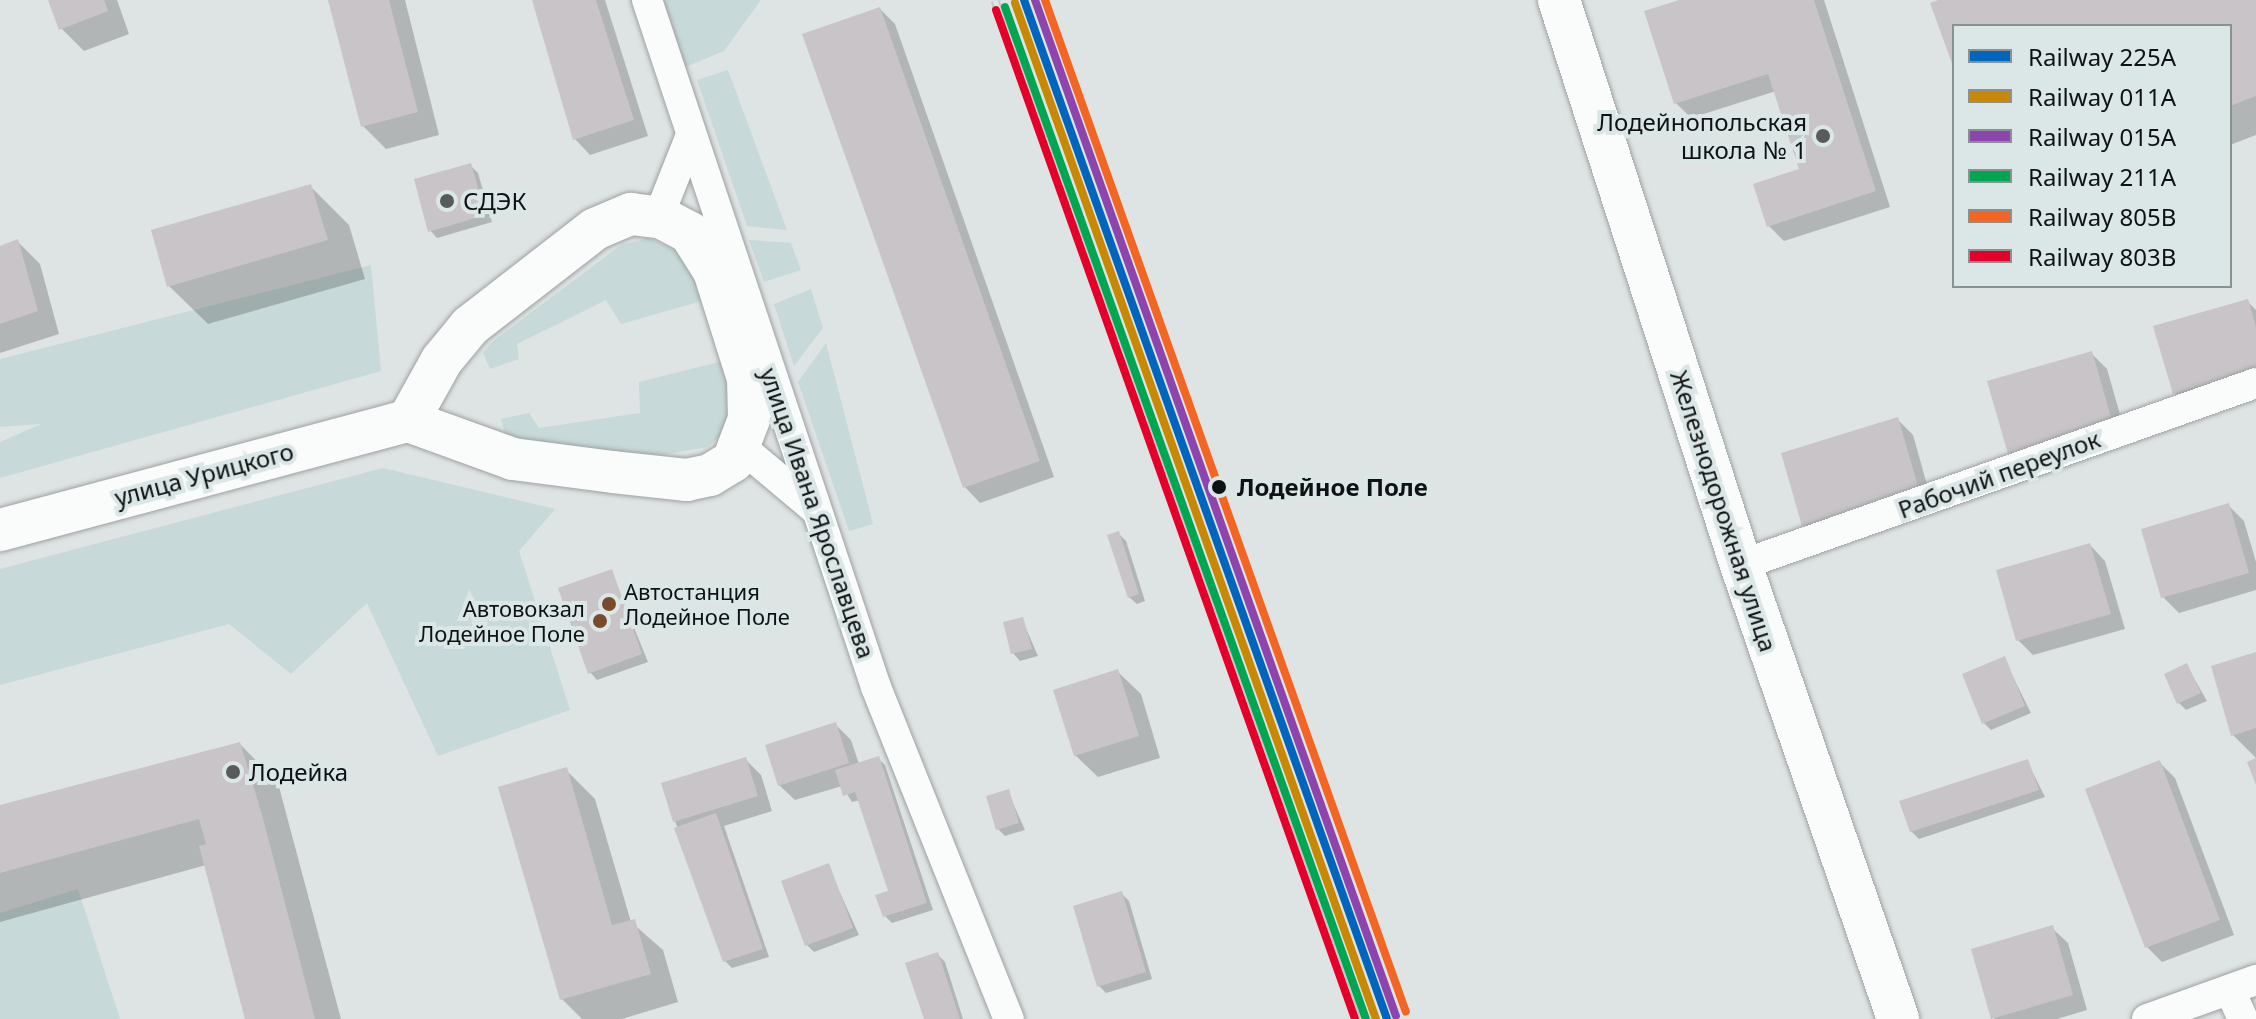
<!DOCTYPE html>
<html>
<head>
<meta charset="utf-8">
<style>
  body { margin:0 }
  #map { position:relative; width:2256px; height:1019px; overflow:hidden; background:#dee3e3; font-family:"Noto Sans",sans-serif }
  div>[style] { position:absolute }
  [style*='--x'] { left:calc(var(--x)*1px); top:calc(var(--y)*1px); width:calc(var(--w)*1px); rotate:calc(var(--a)*1deg) }
  .green>* { inset:0; background:#c7d9d9 }
  .shadow>* { inset:0; background:#0003 }
  .building>* { inset:0; background:#c8c4c7 }
  .roads { filter:drop-shadow(0 0 2px #9da1a1) drop-shadow(0 0 2px #9da1a1) }
  .street>* { height:30px; margin:-15px; padding:0 15px; transform-origin:15px; border-radius:15px; background:#fafbfb }
  .secondary>* { height:42px; margin:-21px; padding:0 21px; transform-origin:21px; border-radius:21px; background:#fafbfb }
  .rail>* { height:9px; margin-top:-4.5px; transform-origin:0; background:repeating-linear-gradient(90deg,#dbe6e6 0 18px,#c6c8c8 0 36px); box-sizing:border-box; border-block:2px solid #c6c8c8 }
  .rail-1>* { height:8px; margin:-4px; padding:0 4px; transform-origin:4px; border-radius:4px; background:#0065bd }
  .rail-2>* { height:8px; margin:-4px; padding:0 4px; transform-origin:4px; border-radius:4px; background:#c88804 }
  .rail-3>* { height:8px; margin:-4px; padding:0 4px; transform-origin:4px; border-radius:4px; background:#8e44ad }
  .rail-4>* { height:8px; margin:-4px; padding:0 4px; transform-origin:4px; border-radius:4px; background:#00a651 }
  .rail-5>* { height:8px; margin:-4px; padding:0 4px; transform-origin:4px; border-radius:4px; background:#f26522 }
  .rail-6>* { height:8px; margin:-4px; padding:0 4px; transform-origin:4px; border-radius:4px; background:#e4002b }
  .dots>* { width:22px; height:22px; translate:-50% -50%; box-sizing:border-box; border:4px solid #dbe6e6; border-radius:50% }
  span { translate:-50% -50%; white-space:nowrap; text-align:center; line-height:1.15; -webkit-text-stroke:8px #dbe6e6; paint-order:stroke }
  .bus-label { font-size:22px; color:#0e1212 }
  .left { translate:0 -50%; text-align:left }
  .right { translate:-100% -50%; text-align:right }
  .poi-label { font-size:24px; color:#0e1212 }
  .street-label { font-size:24px; color:#0e1212 }
  .stop-label { font-size:24px; color:#0e1212; font-weight:700 }
  .legend { position:absolute; left:1952px; top:24px; width:280px; height:264px; box-sizing:border-box; background:#dbe6e6; border:2px solid #899191; margin:0; padding:10px 14px; list-style:none; font-size:24px; color:#0e1212 }
  .legend li { display:flex; align-items:center; gap:16px; height:40px }
  .legend b { width:40px; border:2px solid #899191 }
</style>
</head>
<body>
<div id="map">
  <div class="green">
    <div style="clip-path:polygon(647px 0,761px 0,724px 51px,671px 73px)"></div>
    <div style="clip-path:polygon(728px 70px,787px 230px,747px 226px,697px 80px)"></div>
    <div style="clip-path:polygon(649px 238px,688px 257px,709px 299px,621px 324px,606px 300px,517px 344px,519px 359px,490px 369px,483px 353px,492px 342px,621px 245px)"></div>
    <div style="clip-path:polygon(749px 240px,791px 243px,801px 270px,764px 282px)"></div>
    <div style="clip-path:polygon(371px 265px,381px 371px,0 478px,0 442px,41px 424px,0 427px,0 359px)"></div>
    <div style="clip-path:polygon(811px 289px,823px 328px,794px 366px,774px 304px)"></div>
    <div style="clip-path:polygon(826px 343px,873px 524px,849px 531px,798px 382px)"></div>
    <div style="clip-path:polygon(723px 361px,735px 403px,721px 436px,707px 447px,662px 455px,513px 444px,506px 439px,501px 419px,529px 413px,539px 428px,640px 413px,639px 382px)"></div>
    <div style="clip-path:polygon(383px 468px,555px 509px,519px 551px,570px 710px,438px 756px,367px 603px,291px 674px,229px 624px,0 685px,0 569px)"></div>
    <div style="clip-path:polygon(78px 889px,120px 1019px,0 1019px,0 913px)"></div>
  </div>
  <div class="shadow">
    <div style="clip-path:polygon(50px 0,117px 0,129px 34px,84px 51px,61px 28px)"></div>
    <div style="clip-path:polygon(331px 0,405px 0,439px 135px,386px 149px,363px 126px)"></div>
    <div style="clip-path:polygon(534px 0,605px 0,648px 136px,590px 155px,575px 139px)"></div>
    <div style="clip-path:polygon(1685px 0,1824px 0,1890px 207px,1784px 241px,1769px 226px,1801px 170px,1776px 91px,1691px 118px,1676px 103px)"></div>
    <div style="clip-path:polygon(1944px 0,2256px 0,2256px 135px,2230px 145px,2230px 26px,1954px 26px,1954px 64px)"></div>
    <div style="clip-path:polygon(880px 9px,895px 24px,1054px 477px,980px 503px,965px 487px)"></div>
    <div style="clip-path:polygon(471px 166px,478px 173px,492px 222px,437px 238px,430px 230px)"></div>
    <div style="clip-path:polygon(310px 186px,349px 225px,365px 279px,208px 324px,169px 286px)"></div>
    <div style="clip-path:polygon(18px 242px,40px 264px,59px 334px,0 353px,0 248px)"></div>
    <div style="clip-path:polygon(2247px 301px,2256px 310px,2256px 389px,2190px 408px,2175px 393px)"></div>
    <div style="clip-path:polygon(2091px 353px,2107px 369px,2127px 439px,2025px 468px,2010px 453px)"></div>
    <div style="clip-path:polygon(1898px 420px,1913px 435px,1933px 506px,1819px 540px,1804px 525px)"></div>
    <div style="clip-path:polygon(2229px 506px,2244px 521px,2256px 562px,2256px 590px,2179px 613px,2163px 597px)"></div>
    <div style="clip-path:polygon(1119px 534px,1126px 541px,1145px 601px,1137px 604px,1129px 597px)"></div>
    <div style="clip-path:polygon(2090px 545px,2105px 561px,2125px 629px,2033px 655px,2018px 640px)"></div>
    <div style="clip-path:polygon(611px 571px,648px 662px,597px 680px,590px 672px)"></div>
    <div style="clip-path:polygon(1022px 619px,1038px 656px,1020px 661px,1013px 653px)"></div>
    <div style="clip-path:polygon(2256px 654px,2256px 758px,2233px 735px)"></div>
    <div style="clip-path:polygon(2004px 659px,2031px 713px,1991px 730px,1984px 723px)"></div>
    <div style="clip-path:polygon(2187px 666px,2207px 701px,2186px 710px,2179px 703px)"></div>
    <div style="clip-path:polygon(1118px 672px,1141px 694px,1160px 758px,1098px 777px,1075px 755px)"></div>
    <div style="clip-path:polygon(836px 725px,851px 740px,859px 764px,878px 758px,885px 765px,933px 910px,892px 923px,885px 916px,890px 892px,860px 800px,852px 802px,842px 786px,795px 800px,779px 785px)"></div>
    <div style="clip-path:polygon(240px 744px,278px 783px,341px 1019px,248px 1019px,206px 865px,0 922px,0 807px)"></div>
    <div style="clip-path:polygon(745px 759px,761px 775px,772px 811px,724px 826px,769px 957px,732px 968px,725px 961px,675px 821px)"></div>
    <div style="clip-path:polygon(2027px 761px,2045px 797px,1919px 839px,1911px 831px)"></div>
    <div style="clip-path:polygon(2159px 762px,2175px 778px,2234px 935px,2162px 962px,2147px 947px)"></div>
    <div style="clip-path:polygon(566px 770px,595px 799px,631px 922px,663px 950px,678px 1002px,622px 1019px,582px 1019px,562px 999px)"></div>
    <div style="clip-path:polygon(1008px 792px,1025px 830px,1005px 836px,997px 828px)"></div>
    <div style="clip-path:polygon(828px 866px,859px 935px,814px 952px,807px 945px)"></div>
    <div style="clip-path:polygon(1121px 893px,1129px 901px,1152px 979px,1106px 993px,1099px 986px)"></div>
    <div style="clip-path:polygon(2052px 928px,2068px 943px,2087px 1010px,2057px 1019px,1994px 1019px)"></div>
    <div style="clip-path:polygon(937px 954px,945px 962px,963px 1019px,926px 1019px)"></div>
  </div>
  <div class="building">
    <div style="clip-path:polygon(48px 0,104px 0,108px 11px,59px 30px)"></div>
    <div style="clip-path:polygon(328px 0,389px 0,418px 112px,361px 127px)"></div>
    <div style="clip-path:polygon(532px 0,596px 0,634px 120px,573px 140px)"></div>
    <div style="clip-path:polygon(1679px 0,1814px 0,1876px 191px,1767px 227px,1753px 184px,1799px 169px,1768px 74px,1674px 104px,1644px 11px)"></div>
    <div style="clip-path:polygon(1938px 0,2256px 0,2256px 96px,2230px 106px,2230px 26px,1954px 26px,1954px 69px,1930px 3px)"></div>
    <div style="clip-path:polygon(880px 7px,1040px 461px,963px 488px,802px 34px)"></div>
    <div style="clip-path:polygon(471px 163px,486px 215px,428px 232px,414px 179px)"></div>
    <div style="clip-path:polygon(311px 184px,328px 240px,167px 287px,151px 230px)"></div>
    <div style="clip-path:polygon(18px 239px,38px 311px,0 324px,0 246px)"></div>
    <div style="clip-path:polygon(2248px 299px,2256px 327px,2256px 370px,2173px 394px,2153px 326px)"></div>
    <div style="clip-path:polygon(2092px 351px,2113px 424px,2008px 454px,1987px 381px)"></div>
    <div style="clip-path:polygon(1898px 417px,1919px 490px,1802px 526px,1781px 453px)"></div>
    <div style="clip-path:polygon(2229px 503px,2249px 573px,2161px 598px,2141px 529px)"></div>
    <div style="clip-path:polygon(1119px 531px,1139px 594px,1128px 598px,1107px 535px)"></div>
    <div style="clip-path:polygon(2090px 543px,2111px 614px,2016px 641px,1996px 570px)"></div>
    <div style="clip-path:polygon(612px 569px,642px 654px,588px 674px,558px 588px)"></div>
    <div style="clip-path:polygon(1023px 617px,1032px 649px,1011px 654px,1003px 622px)"></div>
    <div style="clip-path:polygon(2256px 652px,2256px 728px,2231px 736px,2211px 666px)"></div>
    <div style="clip-path:polygon(2005px 656px,2025px 706px,1982px 724px,1962px 674px)"></div>
    <div style="clip-path:polygon(2187px 663px,2201px 693px,2177px 704px,2164px 674px)"></div>
    <div style="clip-path:polygon(1118px 669px,1139px 736px,1074px 756px,1053px 690px)"></div>
    <div style="clip-path:polygon(836px 722px,849px 763px,778px 786px,765px 745px)"></div>
    <div style="clip-path:polygon(240px 742px,263px 818px,315px 1019px,245px 1019px,199px 846px,206px 844px,199px 819px,0 873px,0 805px)"></div>
    <div style="clip-path:polygon(879px 756px,927px 903px,883px 917px,875px 895px,888px 891px,855px 792px,843px 796px,835px 770px)"></div>
    <div style="clip-path:polygon(746px 757px,758px 796px,673px 822px,661px 783px)"></div>
    <div style="clip-path:polygon(2256px 758px,2256px 785px,2247px 762px)"></div>
    <div style="clip-path:polygon(2028px 759px,2039px 790px,1910px 832px,1899px 801px)"></div>
    <div style="clip-path:polygon(2160px 760px,2220px 920px,2145px 948px,2085px 789px)"></div>
    <div style="clip-path:polygon(567px 767px,612px 925px,635px 919px,651px 974px,560px 1000px,498px 787px)"></div>
    <div style="clip-path:polygon(1009px 789px,1019px 823px,996px 830px,986px 796px)"></div>
    <div style="clip-path:polygon(716px 813px,763px 949px,723px 962px,674px 828px)"></div>
    <div style="clip-path:polygon(829px 863px,853px 928px,805px 946px,781px 881px)"></div>
    <div style="clip-path:polygon(1122px 891px,1146px 972px,1097px 987px,1073px 906px)"></div>
    <div style="clip-path:polygon(2053px 925px,2073px 995px,1991px 1019px,1971px 949px)"></div>
    <div style="clip-path:polygon(938px 952px,960px 1019px,924px 1019px,905px 963px)"></div>
  </div>
  <div class="roads">
    <div class="street">
      <div style="--x:647;--y:0;--w:724;--a:71.57"></div>
      <div style="--x:876;--y:687;--w:358;--a:68.2"></div>
      <div style="--x:658;--y:218;--w:89;--a:-68.3"></div>
      <div style="--x:741;--y:447;--w:98;--a:40"></div>
      <div style="--x:1741;--y:565;--w:546;--a:-19.46"></div>
      <div style="--x:2230;--y:991;--w:31;--a:65"></div>
      <div style="--x:2147;--y:1019;--w:116;--a:-19.7"></div>
    </div>
    <div class="secondary">
      <div style="--x:1559;--y:0;--w:594;--a:72.15"></div>
      <div style="--x:1741;--y:565;--w:480;--a:70.9"></div>
      <div style="--x:631;--y:214;--w:31;--a:7"></div>
      <div style="--x:662;--y:218;--w:32;--a:28"></div>
      <div style="--x:690;--y:233;--w:45;--a:57.7"></div>
      <div style="--x:714;--y:271;--w:113;--a:72.5"></div>
      <div style="--x:748;--y:379;--w:40;--a:88.6"></div>
      <div style="--x:749;--y:419;--w:45;--a:110.9"></div>
      <div style="--x:733;--y:461;--w:27;--a:149"></div>
      <div style="--x:710;--y:475;--w:24;--a:168"></div>
      <div style="--x:687;--y:480;--w:74;--a:-173.8"></div>
      <div style="--x:613;--y:472;--w:101;--a:-172.6"></div>
      <div style="--x:513;--y:459;--w:112;--a:-160.1"></div>
      <div style="--x:408;--y:421;--w:70;--a:-60.9"></div>
      <div style="--x:442;--y:360;--w:44;--a:-50.5"></div>
      <div style="--x:470;--y:326;--w:158;--a:-37.8"></div>
      <div style="--x:595;--y:229;--w:39;--a:-23"></div>
      <div style="--x:0;--y:530;--w:422;--a:-15"></div>
    </div>
  </div>
  <div class="rail">
    <div style="--x:995;--y:0;--w:1081;--a:70.44"></div>
  </div>
  <div class="rail-1">
    <div style="--x:1024;--y:0;--w:1082;--a:70.39"></div>
  </div>
  <div class="rail-2">
    <div style="--x:1015;--y:3;--w:1078;--a:70.44"></div>
  </div>
  <div class="rail-3">
    <div style="--x:1035;--y:0;--w:1078;--a:70.44"></div>
  </div>
  <div class="rail-4">
    <div style="--x:1005;--y:7;--w:1074;--a:70.37"></div>
  </div>
  <div class="rail-5">
    <div style="--x:1045;--y:0;--w:1074;--a:70.37"></div>
  </div>
  <div class="rail-6">
    <div style="--x:996;--y:10;--w:1071;--a:70.41"></div>
  </div>
  <div class="dots">
    <div style="left:1823px;top:136px;background:#575b5b"></div>
    <div style="left:447px;top:201px;background:#575b5b"></div>
    <div style="left:1219px;top:487px;background:#0e1212"></div>
    <div style="left:609px;top:604px;background:#7a4b2a"></div>
    <div style="left:600px;top:621px;background:#7a4b2a"></div>
    <div style="left:233px;top:772px;background:#575b5b"></div>
  </div>
  <div class="bus-label">
    <span class="left" style="left:624px;top:604px">Автостанция<br>Лодейное Поле</span>
    <span class="right" style="left:585px;top:621px">Автовокзал<br>Лодейное Поле</span>
  </div>
  <div class="poi-label">
    <span class="right" style="left:1807px;top:136px">Лодейнопольская<br>школа № 1</span>
    <span class="left" style="left:463px;top:201px">СДЭК</span>
    <span class="left" style="left:249px;top:772px">Лодейка</span>
  </div>
  <div class="street-label">
    <span style="left:204px;top:474px;rotate:-15deg">улица Урицкого</span>
    <span style="left:1999px;top:474px;rotate:-20deg">Рабочий переулок</span>
    <span style="left:1724px;top:511px;rotate:72deg">Железнодорожная улица</span>
    <span style="left:818px;top:513px;rotate:71deg">улица Ивана Ярославцева</span>
  </div>
  <div class="stop-label">
    <span class="left" style="left:1237px;top:487px">Лодейное Поле</span>
  </div>
  <ul class="legend">
  <li><b style="height:10px;background:#0065bd"></b>Railway 225А</li>
  <li><b style="height:10px;background:#c88804"></b>Railway 011А</li>
  <li><b style="height:10px;background:#8e44ad"></b>Railway 015А</li>
  <li><b style="height:10px;background:#00a651"></b>Railway 211А</li>
  <li><b style="height:10px;background:#f26522"></b>Railway 805В</li>
  <li><b style="height:10px;background:#e4002b"></b>Railway 803В</li>
  </ul>
</div>
</body>
</html>
